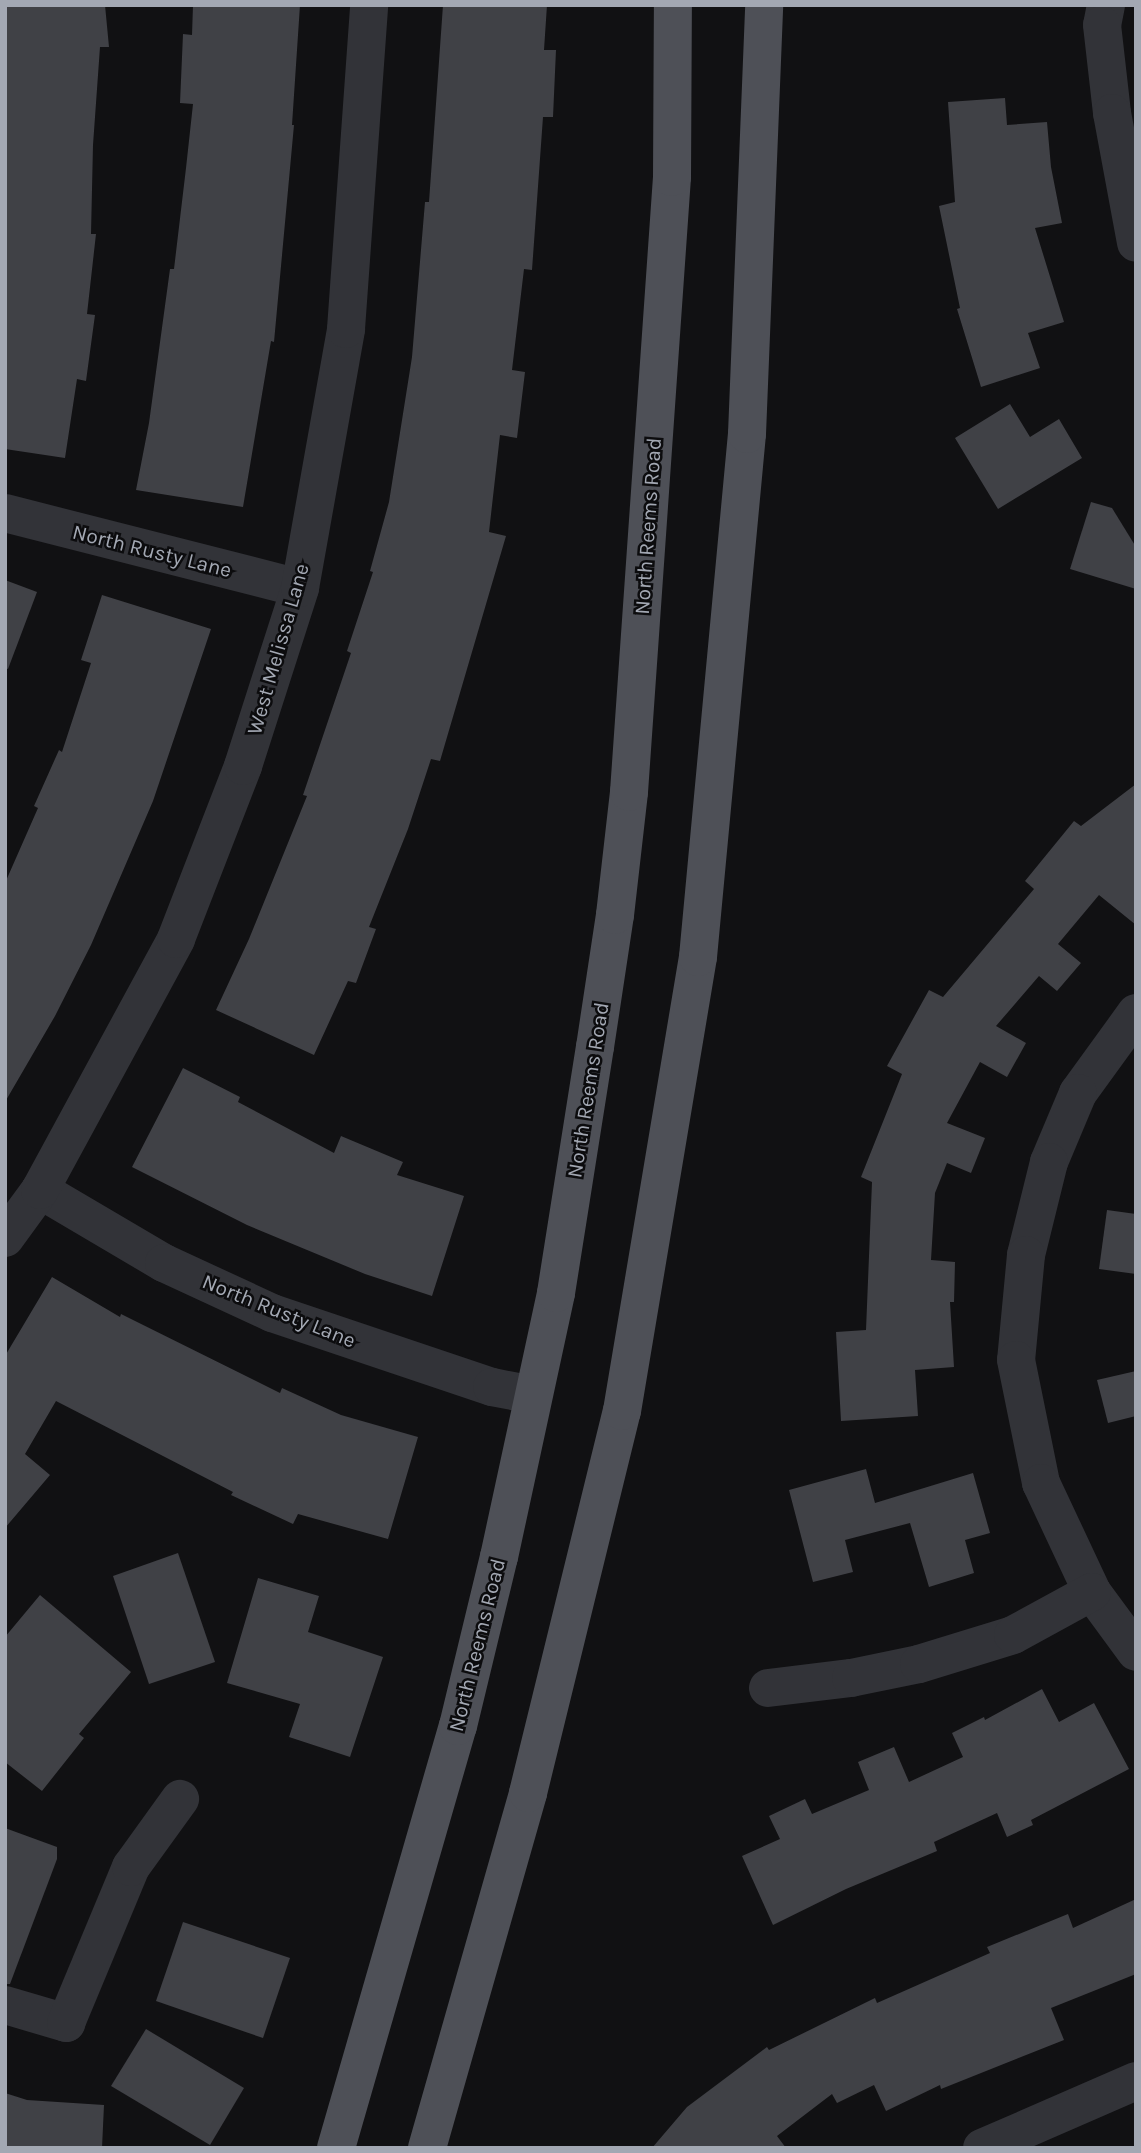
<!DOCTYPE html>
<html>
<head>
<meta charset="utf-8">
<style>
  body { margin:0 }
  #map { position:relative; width:1141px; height:2153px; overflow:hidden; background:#111113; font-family:Karla,sans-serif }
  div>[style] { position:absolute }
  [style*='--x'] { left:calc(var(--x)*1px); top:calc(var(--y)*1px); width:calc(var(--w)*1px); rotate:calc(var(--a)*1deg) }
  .building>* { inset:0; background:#404146 }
  .minor>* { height:38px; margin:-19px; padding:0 19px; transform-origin:19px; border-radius:19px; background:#323338 }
  .major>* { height:38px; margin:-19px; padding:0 19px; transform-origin:19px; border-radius:19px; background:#4e5057 }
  span { translate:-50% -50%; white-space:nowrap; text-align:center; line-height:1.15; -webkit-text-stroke:5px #0c0c0e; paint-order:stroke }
  .street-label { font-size:21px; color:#a3a8b3 }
  .frame { position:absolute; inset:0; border:7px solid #a3a8b3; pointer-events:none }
</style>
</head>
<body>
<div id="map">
  <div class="building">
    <div style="clip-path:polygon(5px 5px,105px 5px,109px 47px,100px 47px,93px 145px,91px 234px,96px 234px,87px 314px,95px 315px,86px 381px,77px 379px,65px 458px,5px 449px)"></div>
    <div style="clip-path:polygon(193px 5px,300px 5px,292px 125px,294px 125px,274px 342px,271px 341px,243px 507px,136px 490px,149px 423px,170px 269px,174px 269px,186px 168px,193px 104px,180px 103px,183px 34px,192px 35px)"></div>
    <div style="clip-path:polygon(443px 5px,547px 5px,544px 50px,556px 50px,553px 117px,543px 117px,532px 270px,524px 269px,512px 370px,525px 372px,517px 438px,500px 435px,489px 532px,506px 536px,440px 761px,431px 759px,408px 829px,369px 927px,376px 929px,356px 983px,348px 981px,314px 1055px,216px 1010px,249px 939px,307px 796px,303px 795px,351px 653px,347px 651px,373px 572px,370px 571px,389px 502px,412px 357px,425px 202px,429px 202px)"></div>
    <div style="clip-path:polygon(1005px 98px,1007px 125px,1047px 122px,1051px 167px,1062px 223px,1035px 228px,1064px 322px,1028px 333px,1040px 368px,981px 387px,957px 309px,960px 308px,939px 206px,955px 202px,948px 102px)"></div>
    <div style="clip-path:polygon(1010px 404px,1030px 437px,1059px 419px,1082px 458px,998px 509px,955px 438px)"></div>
    <div style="clip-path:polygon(1091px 502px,1112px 508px,1136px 547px,1136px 589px,1070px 569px)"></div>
    <div style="clip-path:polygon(5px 580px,37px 592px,8px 669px,5px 668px)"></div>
    <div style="clip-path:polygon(102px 595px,211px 629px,153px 801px,91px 945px,55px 1016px,5px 1102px,5px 883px,38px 808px,34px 806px,59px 750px,62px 752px,91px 663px,81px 660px)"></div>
    <div style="clip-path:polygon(1136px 784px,1136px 925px,1099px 895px,1058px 944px,1081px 963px,1057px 991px,1039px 976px,996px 1026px,1026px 1043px,1007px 1077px,980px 1062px,947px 1123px,985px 1138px,971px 1173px,947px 1163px,935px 1193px,931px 1260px,955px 1262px,954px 1302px,950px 1302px,954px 1367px,915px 1370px,918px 1416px,841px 1421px,836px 1332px,866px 1330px,872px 1182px,861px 1177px,902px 1074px,887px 1066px,929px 990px,943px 997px,1034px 889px,1025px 881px,1074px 821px,1081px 826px)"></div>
    <div style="clip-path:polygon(183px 1068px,240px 1097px,238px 1102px,334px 1153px,341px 1136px,403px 1162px,397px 1175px,464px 1196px,432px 1296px,365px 1274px,247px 1225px,132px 1167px)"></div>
    <div style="clip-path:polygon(1107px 1210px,1136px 1214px,1136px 1274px,1099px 1269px)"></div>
    <div style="clip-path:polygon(52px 1277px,120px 1317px,121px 1314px,280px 1393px,282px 1388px,341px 1415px,418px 1437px,388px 1539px,298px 1514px,293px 1524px,231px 1495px,233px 1492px,56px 1401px,25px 1454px,50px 1475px,5px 1528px,5px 1356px)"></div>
    <div style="clip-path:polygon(1136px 1371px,1136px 1416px,1108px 1423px,1097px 1380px)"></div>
    <div style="clip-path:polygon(866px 1469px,875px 1503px,973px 1473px,990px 1533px,965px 1540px,974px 1573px,929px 1587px,910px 1523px,845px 1540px,853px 1572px,813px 1582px,789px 1490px)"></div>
    <div style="clip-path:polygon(178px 1553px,215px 1662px,149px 1684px,113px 1576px)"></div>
    <div style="clip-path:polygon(258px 1578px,319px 1596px,308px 1632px,383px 1657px,350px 1757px,289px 1737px,300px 1704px,227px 1683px)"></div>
    <div style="clip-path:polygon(40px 1595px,131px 1672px,79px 1734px,84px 1738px,42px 1791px,5px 1762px,5px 1637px)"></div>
    <div style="clip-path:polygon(1042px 1689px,1059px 1722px,1094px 1703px,1129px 1769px,1031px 1820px,1033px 1825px,1007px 1837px,997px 1813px,934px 1842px,937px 1851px,846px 1889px,773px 1925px,742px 1856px,780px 1839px,769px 1816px,805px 1799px,812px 1814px,869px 1790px,858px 1762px,894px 1747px,909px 1782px,963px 1757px,952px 1733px,984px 1717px,985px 1720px)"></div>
    <div style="clip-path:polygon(5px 1828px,57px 1847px,57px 1859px,10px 1984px,5px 1984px)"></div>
    <div style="clip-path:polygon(1136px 1899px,1136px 1974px,1051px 2008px,1064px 2040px,941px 2089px,940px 2085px,886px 2111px,874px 2085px,837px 2103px,832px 2094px,777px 2136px,786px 2148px,652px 2148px,687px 2107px,767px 2047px,769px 2050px,875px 1998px,877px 2003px,990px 1953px,987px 1947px,1068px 1914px,1073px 1928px)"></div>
    <div style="clip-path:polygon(183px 1922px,290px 1958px,263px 2038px,156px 2001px)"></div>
    <div style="clip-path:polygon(146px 2029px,244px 2088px,210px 2145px,111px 2086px)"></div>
    <div style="clip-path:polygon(5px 2093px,27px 2100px,104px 2105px,102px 2148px,5px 2148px)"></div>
  </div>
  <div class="minor">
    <div style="--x:1106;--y:5;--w:20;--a:101"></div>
    <div style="--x:1102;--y:25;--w:89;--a:83.5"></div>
    <div style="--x:1112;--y:113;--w:132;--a:79.5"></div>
    <div style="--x:5;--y:513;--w:304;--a:14.3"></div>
    <div style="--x:1136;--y:1013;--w:99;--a:125.9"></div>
    <div style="--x:1078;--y:1093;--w:75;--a:112.8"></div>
    <div style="--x:1049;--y:1162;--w:96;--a:103.9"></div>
    <div style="--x:1026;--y:1255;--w:105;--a:95.4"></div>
    <div style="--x:1016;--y:1360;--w:126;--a:78.5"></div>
    <div style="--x:1041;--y:1483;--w:120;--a:64.9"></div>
    <div style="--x:1092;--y:1592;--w:74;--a:53.7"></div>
    <div style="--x:40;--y:1190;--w:144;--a:30.5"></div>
    <div style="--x:164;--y:1263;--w:119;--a:24.8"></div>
    <div style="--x:272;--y:1313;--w:232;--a:18.6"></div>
    <div style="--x:492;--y:1387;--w:42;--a:11"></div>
    <div style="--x:5;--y:1238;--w:59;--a:-53.9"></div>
    <div style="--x:40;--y:1190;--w:285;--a:-61.5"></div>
    <div style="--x:176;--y:939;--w:186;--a:-68.8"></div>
    <div style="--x:243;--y:766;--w:187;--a:-72.2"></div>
    <div style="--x:300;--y:588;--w:263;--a:-79.9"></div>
    <div style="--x:346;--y:329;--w:325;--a:-85.9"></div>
    <div style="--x:768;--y:1688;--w:84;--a:-6.9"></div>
    <div style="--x:851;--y:1678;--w:69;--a:-11.6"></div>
    <div style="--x:919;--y:1664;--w:98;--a:-17.1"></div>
    <div style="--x:1013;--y:1635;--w:90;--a:-28.6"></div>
    <div style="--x:5;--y:2005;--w:64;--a:16.4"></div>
    <div style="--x:66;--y:2023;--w:169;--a:-67.4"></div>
    <div style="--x:131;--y:1867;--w:84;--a:-54.2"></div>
    <div style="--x:982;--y:2148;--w:168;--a:-23.5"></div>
  </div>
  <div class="major">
    <div style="--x:336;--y:2148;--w:439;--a:-73.9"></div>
    <div style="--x:458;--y:1726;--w:174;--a:-76.4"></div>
    <div style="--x:499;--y:1557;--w:270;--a:-77.8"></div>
    <div style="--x:556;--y:1293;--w:249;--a:-81"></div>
    <div style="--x:595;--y:1047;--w:134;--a:-81.4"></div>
    <div style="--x:615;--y:915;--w:124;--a:-83.5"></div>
    <div style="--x:629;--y:792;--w:617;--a:-86"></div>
    <div style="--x:672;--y:177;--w:172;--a:-89.7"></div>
    <div style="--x:427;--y:2148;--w:369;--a:-74.1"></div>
    <div style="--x:528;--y:1793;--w:393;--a:-76.2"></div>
    <div style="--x:622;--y:1411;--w:460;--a:-80.5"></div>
    <div style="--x:698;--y:957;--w:525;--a:-84.65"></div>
    <div style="--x:747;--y:434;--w:429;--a:-87.7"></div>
  </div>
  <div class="street-label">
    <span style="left:648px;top:526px;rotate:-86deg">North Reems Road</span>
    <span style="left:152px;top:551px;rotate:14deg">North Rusty Lane</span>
    <span style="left:278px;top:649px;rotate:-74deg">West Melissa Lane</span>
    <span style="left:588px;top:1090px;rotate:-81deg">North Reems Road</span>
    <span style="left:279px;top:1311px;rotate:22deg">North Rusty Lane</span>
    <span style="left:477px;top:1645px;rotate:-76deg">North Reems Road</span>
  </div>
  <div class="frame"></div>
</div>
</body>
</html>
